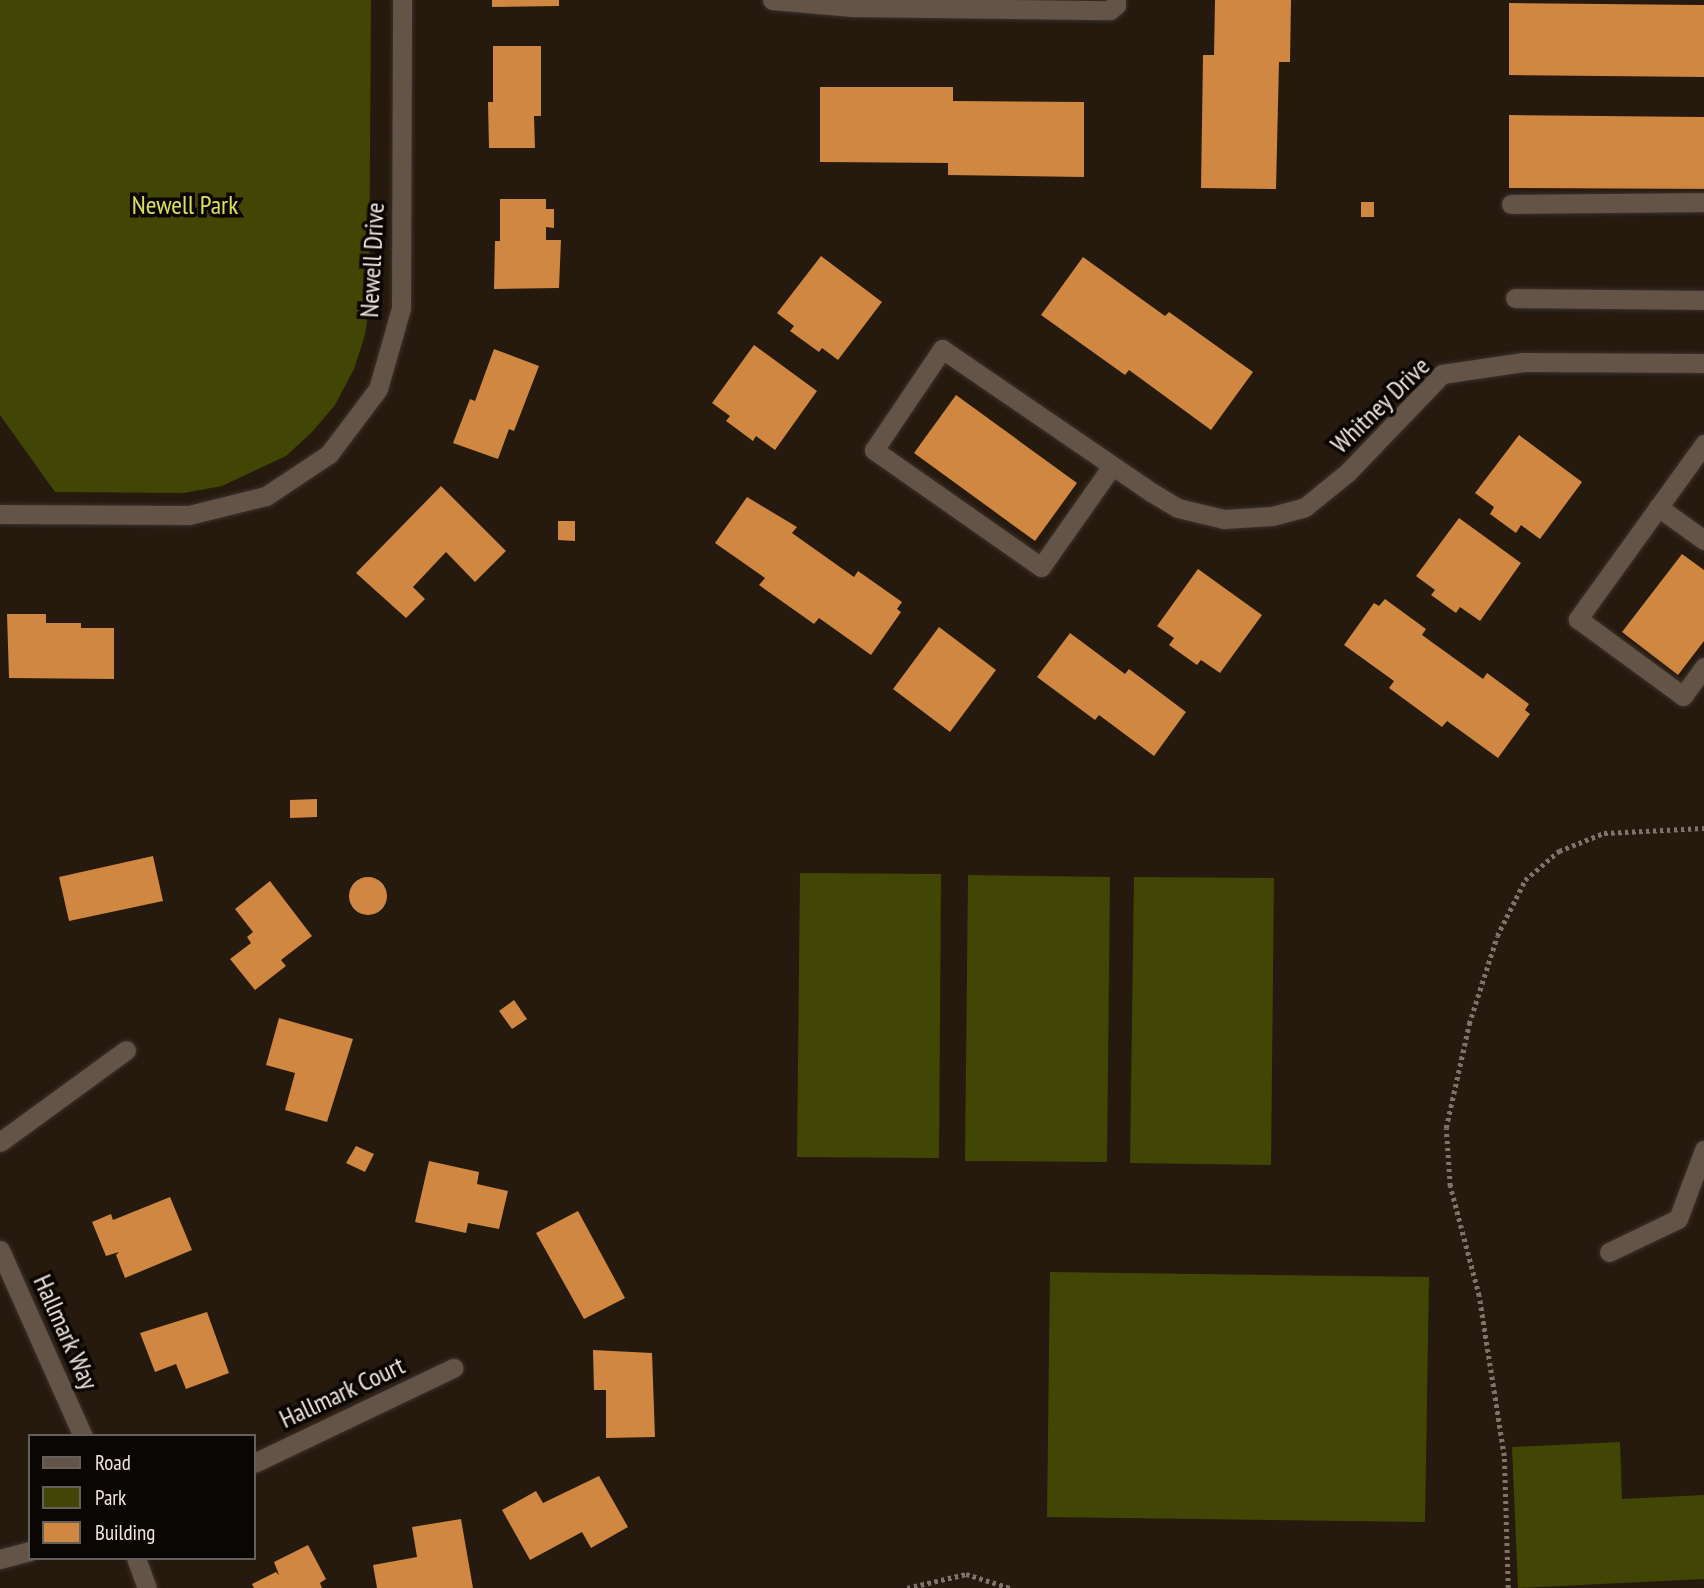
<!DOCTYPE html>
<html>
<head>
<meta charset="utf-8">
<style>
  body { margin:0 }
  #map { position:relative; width:1704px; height:1588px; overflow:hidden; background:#26190e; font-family:"PT Sans Narrow",sans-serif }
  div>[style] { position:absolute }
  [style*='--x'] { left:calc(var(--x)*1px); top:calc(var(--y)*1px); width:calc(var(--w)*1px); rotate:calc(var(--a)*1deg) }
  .green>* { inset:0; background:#424605 }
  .building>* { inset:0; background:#cf8741 }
  .round { border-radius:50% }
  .path>* { height:4.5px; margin-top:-2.25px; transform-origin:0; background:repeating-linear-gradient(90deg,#7f736a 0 3.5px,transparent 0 7px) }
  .roads { filter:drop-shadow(0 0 2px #3b312c) drop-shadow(0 0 2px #3b312c) }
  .service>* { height:19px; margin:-9.5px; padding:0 9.5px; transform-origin:9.5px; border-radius:9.5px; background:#635447 }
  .minor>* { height:19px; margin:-9.5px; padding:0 9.5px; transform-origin:9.5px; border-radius:9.5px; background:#635447 }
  span { translate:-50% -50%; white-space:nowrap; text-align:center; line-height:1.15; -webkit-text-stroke:7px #0a0603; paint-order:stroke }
  .park-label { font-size:26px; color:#d5e15f }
  .street-label { font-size:26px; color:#efe6de }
  .legend { position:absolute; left:28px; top:1434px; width:228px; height:126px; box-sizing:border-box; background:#0a0603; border:2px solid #66605b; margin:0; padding:9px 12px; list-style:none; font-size:21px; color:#efe6de }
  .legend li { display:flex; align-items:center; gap:14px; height:35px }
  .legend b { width:35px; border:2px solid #66605b }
</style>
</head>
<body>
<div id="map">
  <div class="green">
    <div style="clip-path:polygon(0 0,371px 0,369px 307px,365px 335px,354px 369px,335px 405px,312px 432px,286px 456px,222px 486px,184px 493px,55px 492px,0 415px)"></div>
    <div style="clip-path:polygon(800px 873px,941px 874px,939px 1158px,797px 1157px)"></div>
    <div style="clip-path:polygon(968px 875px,1110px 877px,1107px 1162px,965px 1161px)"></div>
    <div style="clip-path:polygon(1134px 877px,1274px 878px,1271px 1165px,1130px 1163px)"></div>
    <div style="clip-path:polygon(1050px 1272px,1429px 1277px,1425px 1522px,1047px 1517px)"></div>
    <div style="clip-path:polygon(1620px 1442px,1622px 1499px,1704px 1495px,1704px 1579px,1518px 1588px,1512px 1447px)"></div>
  </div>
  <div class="building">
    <div style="clip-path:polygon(492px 0,559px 0,559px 6px,492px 7px)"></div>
    <div style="clip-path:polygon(1215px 0,1291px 0,1290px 62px,1279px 62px,1276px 189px,1201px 188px,1203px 55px,1214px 55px)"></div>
    <div style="clip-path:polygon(1509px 3px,1704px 5px,1704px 77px,1509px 75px)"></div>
    <div style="clip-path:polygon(493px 46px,541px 46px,541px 116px,534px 116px,535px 148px,489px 148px,488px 102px,493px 102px)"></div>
    <div style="clip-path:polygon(820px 87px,953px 87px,953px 101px,1084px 102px,1084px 177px,948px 175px,948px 163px,820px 162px)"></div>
    <div style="clip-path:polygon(1509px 115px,1704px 117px,1704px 189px,1509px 188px)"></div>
    <div style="clip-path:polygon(500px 199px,546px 199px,546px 209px,554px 209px,554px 228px,546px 227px,546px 240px,561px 240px,559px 288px,494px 289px,495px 241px,500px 241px)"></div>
    <div style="clip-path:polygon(1361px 202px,1374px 202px,1374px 217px,1361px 217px)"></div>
    <div style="clip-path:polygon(821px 256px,882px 302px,838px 360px,822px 348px,819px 352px,790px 331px,794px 326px,777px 313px)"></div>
    <div style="clip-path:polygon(1083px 257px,1165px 316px,1169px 312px,1253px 372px,1211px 430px,1129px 370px,1125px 375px,1041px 315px)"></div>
    <div style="clip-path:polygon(754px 345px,817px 391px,775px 450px,756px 436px,753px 441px,726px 421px,730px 416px,712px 403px)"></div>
    <div style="clip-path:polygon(494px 349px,539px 366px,514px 431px,509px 429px,498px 459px,453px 443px,470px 399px,475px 401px)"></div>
    <div style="clip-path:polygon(956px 395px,1077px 483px,1035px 541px,914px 453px)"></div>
    <div style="clip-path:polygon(1519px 435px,1582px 482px,1540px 539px,1521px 525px,1516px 533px,1490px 514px,1494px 507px,1475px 493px)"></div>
    <div style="clip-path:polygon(441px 486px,506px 551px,475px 582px,446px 552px,413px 587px,425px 599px,406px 618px,356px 573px)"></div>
    <div style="clip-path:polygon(747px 497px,797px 527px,792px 533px,854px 577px,858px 571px,902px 602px,897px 609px,901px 612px,871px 655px,819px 618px,814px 624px,759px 585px,765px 578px,715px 543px)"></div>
    <div style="clip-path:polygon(1459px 518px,1521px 563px,1480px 621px,1460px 607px,1456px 613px,1431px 595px,1435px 590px,1416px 576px)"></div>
    <div style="clip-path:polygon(558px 521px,575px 521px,575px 541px,558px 540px)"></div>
    <div style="clip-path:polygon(1682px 554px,1704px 570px,1704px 641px,1678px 675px,1622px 632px)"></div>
    <div style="clip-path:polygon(1198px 569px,1262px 615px,1220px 673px,1201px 660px,1197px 665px,1169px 645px,1174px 638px,1157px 626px)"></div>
    <div style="clip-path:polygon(1385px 599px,1426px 629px,1422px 635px,1483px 679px,1487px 673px,1529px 704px,1525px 710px,1530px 714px,1498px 758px,1447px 721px,1442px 727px,1389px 688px,1394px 681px,1344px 645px,1374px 603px,1379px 606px)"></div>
    <div style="clip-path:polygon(7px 614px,46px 614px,46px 623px,81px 623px,81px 628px,114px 628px,114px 679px,9px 678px)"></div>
    <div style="clip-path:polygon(939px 627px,996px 670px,950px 732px,893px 689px)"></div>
    <div style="clip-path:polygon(1070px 633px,1125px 674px,1129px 669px,1186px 712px,1154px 756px,1099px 715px,1095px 720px,1037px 677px)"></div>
    <div style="clip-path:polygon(317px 799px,317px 817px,290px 818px,290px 800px)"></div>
    <div style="clip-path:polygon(153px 856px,163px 901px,69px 921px,59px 877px)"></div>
    <div class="round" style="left:349px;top:877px;width:38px;height:38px"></div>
    <div style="clip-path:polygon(270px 881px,312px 936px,281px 960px,286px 966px,255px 990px,230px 959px,251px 943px,247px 937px,253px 932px,235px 909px)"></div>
    <div style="clip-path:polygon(514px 1000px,527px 1019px,512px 1029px,499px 1011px)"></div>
    <div style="clip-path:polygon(279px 1018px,353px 1039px,327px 1122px,285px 1110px,295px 1073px,266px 1065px)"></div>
    <div style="clip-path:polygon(356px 1146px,374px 1154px,365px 1172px,346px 1163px)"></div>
    <div style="clip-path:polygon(429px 1161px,479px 1172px,477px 1184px,508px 1191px,499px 1229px,468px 1223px,466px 1233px,415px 1222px)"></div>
    <div style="clip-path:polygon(170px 1197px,192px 1250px,125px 1278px,116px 1255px,119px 1252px,106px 1256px,92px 1222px,111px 1214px,113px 1220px)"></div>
    <div style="clip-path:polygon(578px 1211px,625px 1298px,584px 1319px,536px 1233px)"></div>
    <div style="clip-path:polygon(207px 1312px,229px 1373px,186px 1389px,176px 1364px,155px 1372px,140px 1333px)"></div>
    <div style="clip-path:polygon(593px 1350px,652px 1353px,655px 1437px,606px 1438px,606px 1390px,594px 1390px)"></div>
    <div style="clip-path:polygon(599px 1476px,628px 1527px,591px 1548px,582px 1532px,530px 1560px,502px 1510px,536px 1491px,543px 1503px)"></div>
    <div style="clip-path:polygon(461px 1519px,473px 1588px,377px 1588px,373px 1565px,417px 1557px,412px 1527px)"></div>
    <div style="clip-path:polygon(308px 1545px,326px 1579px,320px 1583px,322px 1588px,254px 1588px,252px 1584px,276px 1572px,279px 1575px,274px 1562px)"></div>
  </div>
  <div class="path">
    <div style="--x:907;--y:1588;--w:61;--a:-13.3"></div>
    <div style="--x:966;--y:1574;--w:46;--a:17.7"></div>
    <div style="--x:1508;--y:1588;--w:132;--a:-91.7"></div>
    <div style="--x:1504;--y:1456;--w:162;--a:-98.9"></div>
    <div style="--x:1479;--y:1296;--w:114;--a:-104.8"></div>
    <div style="--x:1450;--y:1186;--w:58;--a:-93.9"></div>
    <div style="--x:1446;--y:1128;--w:107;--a:-77.5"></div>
    <div style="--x:1469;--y:1024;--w:92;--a:-72.3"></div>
    <div style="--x:1497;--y:936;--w:63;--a:-63.4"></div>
    <div style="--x:1525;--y:880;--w:45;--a:-40.5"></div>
    <div style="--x:1559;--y:851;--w:48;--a:-21.8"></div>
    <div style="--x:1604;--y:833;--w:100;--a:-2.9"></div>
  </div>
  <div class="roads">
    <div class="service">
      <div style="--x:772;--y:0;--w:80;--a:5"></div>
      <div style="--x:852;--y:7;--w:258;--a:0.7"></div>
      <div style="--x:1110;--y:10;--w:8;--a:-40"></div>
      <div style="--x:1116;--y:5;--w:5;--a:-90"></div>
      <div style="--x:1511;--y:204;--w:193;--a:-0.6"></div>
      <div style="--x:1515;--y:298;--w:189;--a:0.6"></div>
      <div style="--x:1704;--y:444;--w:216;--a:125.8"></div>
      <div style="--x:1578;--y:619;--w:130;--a:36.3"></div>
      <div style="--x:1683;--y:696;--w:36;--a:-54"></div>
      <div style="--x:1112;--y:466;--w:123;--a:125.1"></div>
      <div style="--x:1041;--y:567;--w:204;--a:-145"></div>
      <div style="--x:874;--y:450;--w:122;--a:-56"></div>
      <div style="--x:942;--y:349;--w:253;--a:34.4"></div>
      <div style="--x:1658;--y:507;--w:57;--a:35.7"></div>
      <div style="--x:0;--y:1142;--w:156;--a:-36.1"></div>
      <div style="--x:1609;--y:1252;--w:76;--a:-25.6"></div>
      <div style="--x:1678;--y:1219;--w:74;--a:-69.4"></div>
    </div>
    <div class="minor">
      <div style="--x:1151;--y:492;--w:31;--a:31"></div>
      <div style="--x:1178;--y:508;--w:47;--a:13.4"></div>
      <div style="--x:1224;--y:519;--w:48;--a:-3.6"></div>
      <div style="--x:1272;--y:516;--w:34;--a:-15"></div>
      <div style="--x:1305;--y:507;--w:55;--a:-39.1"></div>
      <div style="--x:1348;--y:472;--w:136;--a:-46.2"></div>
      <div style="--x:1442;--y:374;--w:82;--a:-8.4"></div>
      <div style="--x:1523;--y:362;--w:181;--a:0.3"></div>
      <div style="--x:0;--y:514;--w:189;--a:0.3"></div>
      <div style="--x:189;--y:515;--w:79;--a:-13.9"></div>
      <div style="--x:266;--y:496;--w:76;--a:-33.7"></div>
      <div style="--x:329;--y:454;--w:81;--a:-53"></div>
      <div style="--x:378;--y:389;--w:84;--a:-74.1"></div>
      <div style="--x:401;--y:308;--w:308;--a:-89.8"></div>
      <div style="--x:0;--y:1250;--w:204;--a:66"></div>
      <div style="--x:254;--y:1463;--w:221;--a:-25.5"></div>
      <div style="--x:136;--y:1558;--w:32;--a:70"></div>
      <div style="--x:0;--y:1559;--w:31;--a:-15"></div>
    </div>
  </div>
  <div class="park-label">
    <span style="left:185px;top:205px">Newell Park</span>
  </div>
  <div class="street-label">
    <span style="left:372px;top:260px;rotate:-87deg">Newell Drive</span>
    <span style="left:1380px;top:405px;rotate:-44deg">Whitney Drive</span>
    <span style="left:66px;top:1332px;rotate:66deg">Hallmark Way</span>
    <span style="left:342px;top:1392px;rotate:-25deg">Hallmark Court</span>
  </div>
  <ul class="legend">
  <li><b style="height:9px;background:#635447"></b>Road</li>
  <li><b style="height:19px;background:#424605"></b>Park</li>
  <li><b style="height:19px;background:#cf8741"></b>Building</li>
  </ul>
</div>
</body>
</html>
